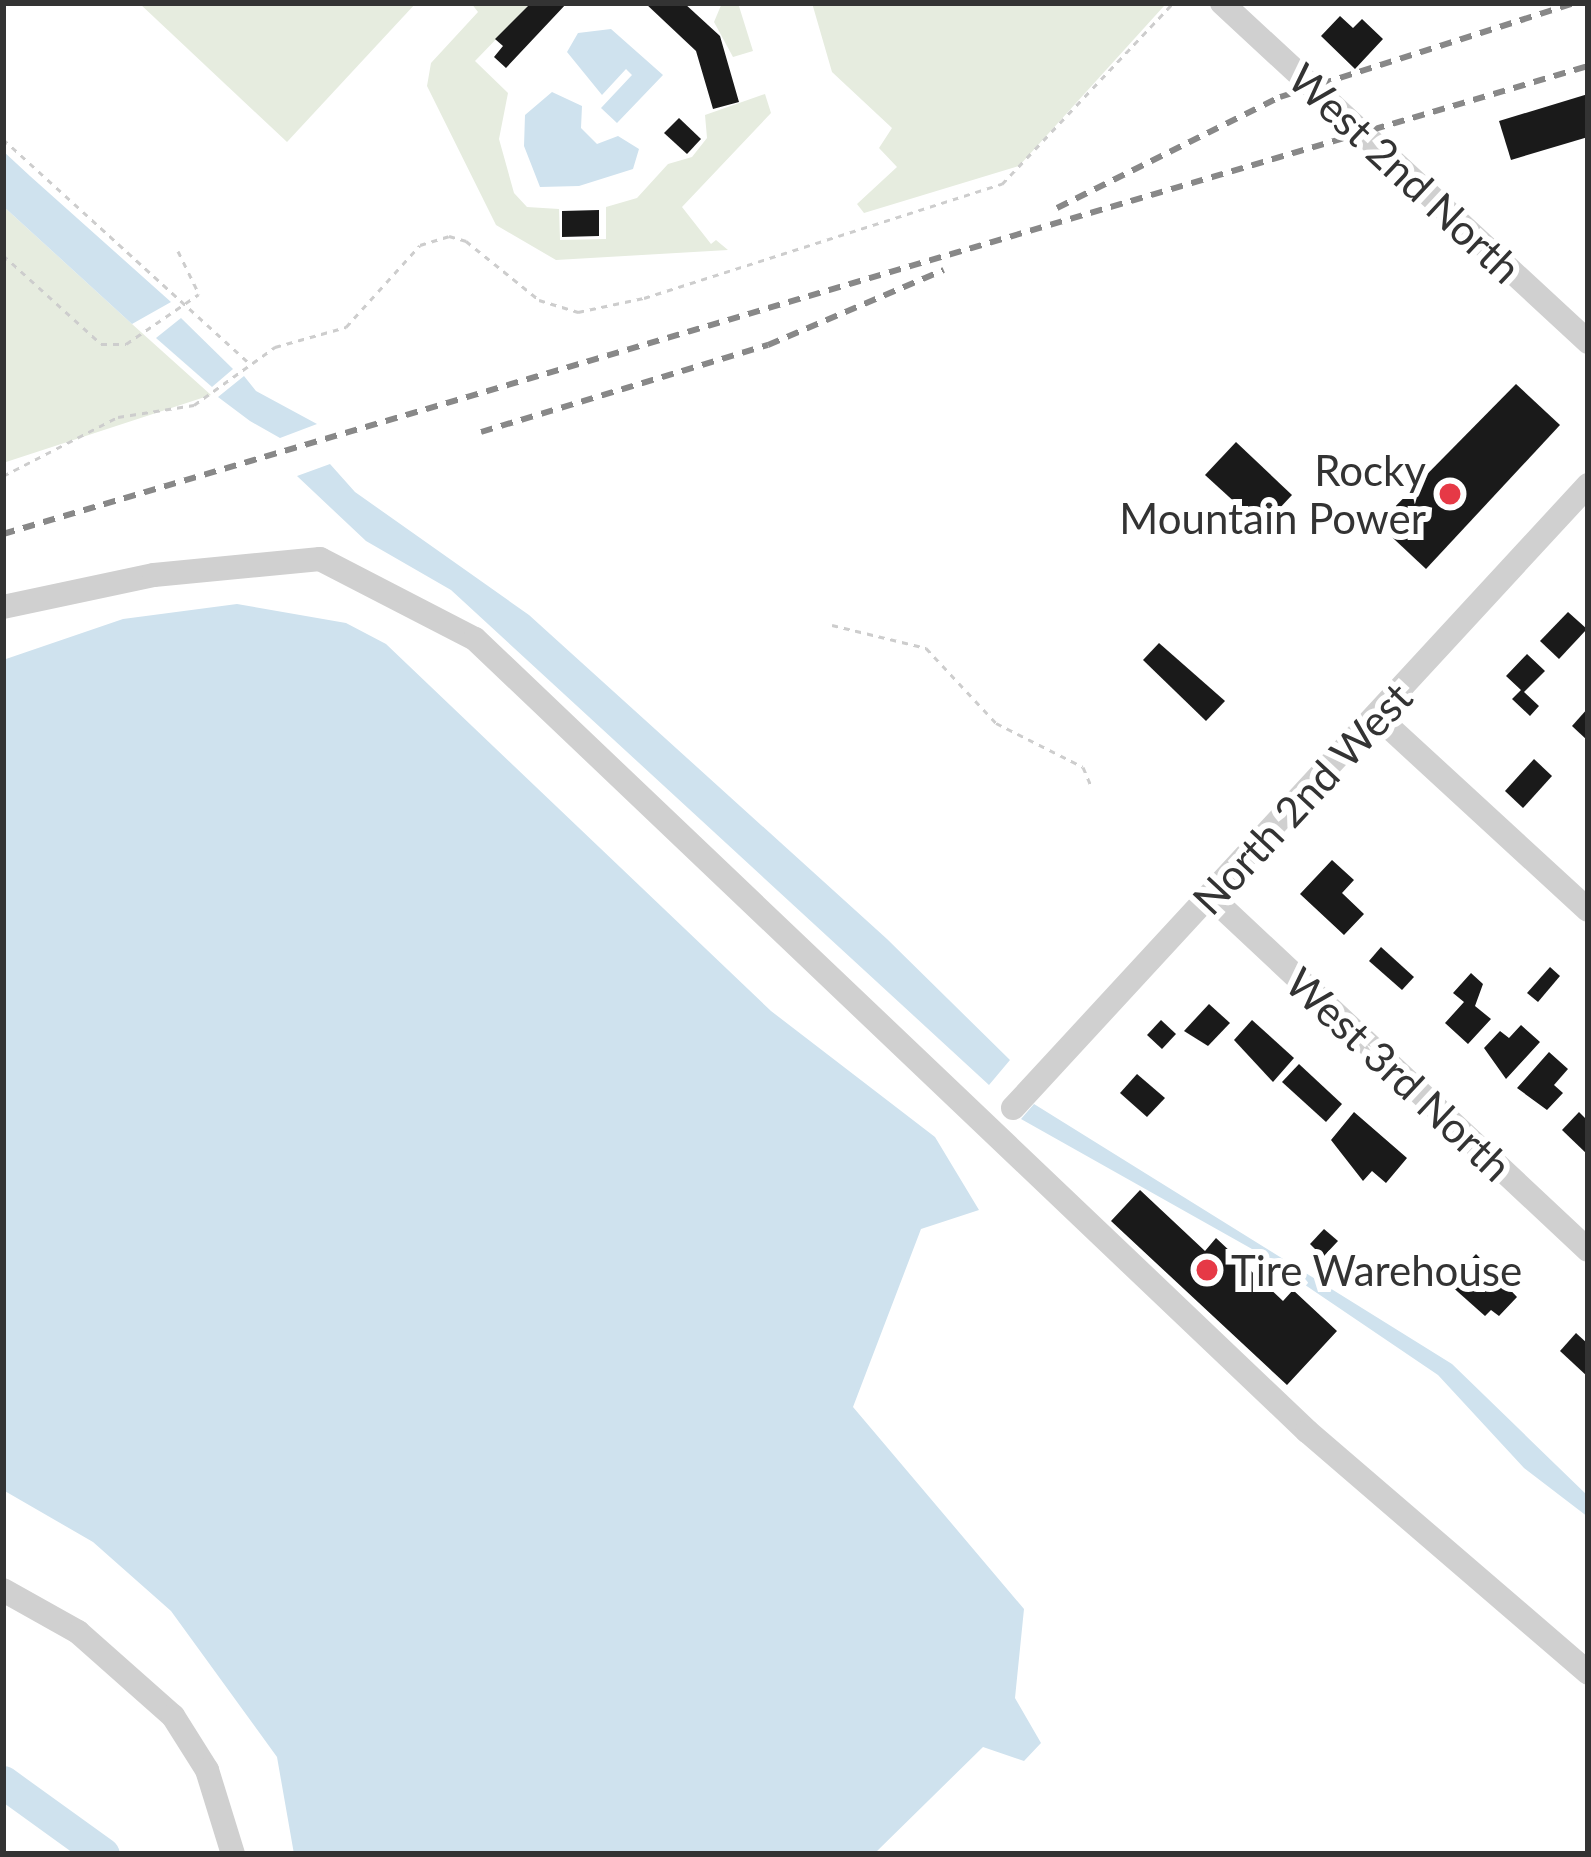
<!DOCTYPE html>
<html>
<head>
<meta charset="utf-8">
<style>
  body { margin:0 }
  #map { position:relative; width:1591px; height:1857px; overflow:hidden; background:#fff; font-family:Lato,sans-serif }
  div>[style] { position:absolute }
  [style*='--x'] { left:calc(var(--x)*1px); top:calc(var(--y)*1px); width:calc(var(--w)*1px); rotate:calc(var(--a)*1deg) }
  .green>* { inset:0; background:#e6ecdf }
  .water>* { inset:0; background:#cfe2ee }
  .river>* { height:33px; margin:-16.5px; padding:0 16.5px; transform-origin:16.5px; border-radius:16.5px; background:#cfe2ee }
  .building>* { inset:0; background:#1a1a1a }
  .path>* { height:3px; margin-top:-1.5px; transform-origin:0; background:repeating-linear-gradient(90deg,#cdcdcd 0 6px,transparent 0 12px) }
  .minor>* { height:24px; margin:-12px; padding:0 12px; transform-origin:12px; border-radius:12px; background:#d0d0d0 }
  .rail>* { height:6px; margin-top:-3px; transform-origin:0; background:repeating-linear-gradient(90deg,#888 0 12px,transparent 0 21px) }
  .path-bridge>* { height:3px; margin-top:-1.5px; transform-origin:0; background:repeating-linear-gradient(90deg,#cdcdcd 0 6px,transparent 0 12px) }
  .dots>* { width:33px; height:33px; translate:-50% -50%; box-sizing:border-box; border:6px solid #fff; border-radius:50% }
  span { translate:-50% -50%; white-space:nowrap; text-align:center; line-height:1.15; -webkit-text-stroke:12px #fff; paint-order:stroke }
  .street-label { font-size:42px; color:#333 }
  .poi-label { font-size:42px; color:#333 }
  .right { translate:-100% -50%; text-align:right }
  .left { translate:0 -50%; text-align:left }
  .frame { position:absolute; inset:0; border:6px solid #333; pointer-events:none }
</style>
</head>
<body>
<div id="map">
  <div class="green">
    <div style="clip-path:polygon(139px 3px,416px 3px,287px 142px)"></div>
    <div style="clip-path:polygon(471px 3px,531px 3px,475px 61px,508px 93px,499px 139px,514px 193px,527px 207px,559px 209px,560px 240px,606px 239px,606px 207px,637px 198px,668px 164px,692px 157px,707px 138px,705px 115px,765px 94px,771px 113px,682px 207px,711px 244px,716px 240px,728px 250px,556px 260px,496px 225px,427px 86px,431px 63px,478px 12px)"></div>
    <div style="clip-path:polygon(722px 3px,738px 3px,753px 51px,733px 57px,714px 22px)"></div>
    <div style="clip-path:polygon(812px 3px,1160px 3px,1164px 6px,1019px 166px,864px 213px,857px 204px,897px 167px,879px 148px,892px 128px,832px 72px)"></div>
    <div style="clip-path:polygon(3px 206px,132px 324px,211px 395px,3px 463px)"></div>
  </div>
  <div class="water">
    <div style="clip-path:polygon(611px 29px,663px 75px,617px 123px,601px 108px,632px 75px,626px 69px,602px 95px,567px 52px,578px 33px)"></div>
    <div style="clip-path:polygon(552px 92px,582px 106px,581px 128px,597px 144px,618px 136px,639px 149px,633px 169px,579px 186px,540px 187px,524px 146px,525px 115px)"></div>
    <div style="clip-path:polygon(3px 151px,30px 176px,171px 302px,132px 324px,3px 206px)"></div>
    <div style="clip-path:polygon(181px 318px,233px 369px,212px 387px,156px 338px)"></div>
    <div style="clip-path:polygon(244px 376px,256px 391px,317px 424px,280px 438px,250px 421px,218px 397px)"></div>
    <div style="clip-path:polygon(330px 464px,355px 492px,529px 615px,887px 939px,1010px 1060px,989px 1085px,451px 590px,366px 541px,297px 476px)"></div>
    <div style="clip-path:polygon(237px 604px,346px 623px,386px 644px,771px 1011px,935px 1137px,979px 1210px,921px 1229px,853px 1407px,1024px 1609px,1015px 1698px,1041px 1743px,1024px 1761px,983px 1747px,874px 1854px,294px 1854px,277px 1757px,171px 1611px,93px 1542px,3px 1490px,3px 660px,123px 619px)"></div>
    <div style="clip-path:polygon(1034px 1104px,1452px 1364px,1588px 1496px,1588px 1517px,1524px 1468px,1438px 1375px,1252px 1249px,1021px 1119px)"></div>
  </div>
  <div class="river">
    <div style="--x:3;--y:1782;--w:123;--a:35.8"></div>
  </div>
  <div class="building">
    <div style="clip-path:polygon(531px 3px,567px 3px,506px 68px,494px 57px,503px 46px,495px 39px)"></div>
    <div style="clip-path:polygon(645px 3px,684px 3px,720px 36px,739px 102px,713px 109px,696px 51px)"></div>
    <div style="clip-path:polygon(1340px 16px,1353px 28px,1362px 19px,1383px 39px,1355px 69px,1321px 36px)"></div>
    <div style="clip-path:polygon(1588px 94px,1588px 137px,1511px 160px,1499px 121px)"></div>
    <div style="clip-path:polygon(679px 118px,701px 139px,687px 154px,664px 133px)"></div>
    <div style="clip-path:polygon(599px 210px,599px 236px,562px 237px,562px 211px)"></div>
    <div style="clip-path:polygon(1516px 384px,1560px 425px,1426px 569px,1378px 524px)"></div>
    <div style="clip-path:polygon(1236px 442px,1292px 495px,1262px 527px,1205px 475px)"></div>
    <div style="clip-path:polygon(1568px 612px,1587px 629px,1559px 659px,1540px 641px)"></div>
    <div style="clip-path:polygon(1159px 643px,1225px 701px,1206px 721px,1143px 660px)"></div>
    <div style="clip-path:polygon(1527px 654px,1545px 671px,1524px 692px,1539px 706px,1530px 716px,1512px 699px,1521px 690px,1506px 676px)"></div>
    <div style="clip-path:polygon(1588px 708px,1588px 741px,1572px 726px)"></div>
    <div style="clip-path:polygon(1534px 759px,1552px 776px,1523px 808px,1505px 791px)"></div>
    <div style="clip-path:polygon(1332px 860px,1354px 880px,1342px 893px,1364px 914px,1344px 935px,1300px 894px)"></div>
    <div style="clip-path:polygon(1381px 947px,1414px 977px,1402px 990px,1369px 961px)"></div>
    <div style="clip-path:polygon(1550px 967px,1560px 976px,1538px 1002px,1527px 993px)"></div>
    <div style="clip-path:polygon(1471px 973px,1483px 984px,1475px 1006px,1491px 1019px,1468px 1044px,1445px 1023px,1464px 1002px,1453px 993px)"></div>
    <div style="clip-path:polygon(1209px 1004px,1230px 1023px,1208px 1046px,1184px 1031px)"></div>
    <div style="clip-path:polygon(1161px 1020px,1176px 1034px,1162px 1049px,1147px 1035px)"></div>
    <div style="clip-path:polygon(1252px 1020px,1294px 1058px,1273px 1082px,1234px 1040px)"></div>
    <div style="clip-path:polygon(1521px 1025px,1540px 1042px,1506px 1079px,1484px 1048px,1500px 1031px,1509px 1038px)"></div>
    <div style="clip-path:polygon(1549px 1052px,1568px 1069px,1554px 1085px,1563px 1093px,1547px 1110px,1517px 1088px)"></div>
    <div style="clip-path:polygon(1299px 1064px,1342px 1104px,1326px 1122px,1282px 1082px)"></div>
    <div style="clip-path:polygon(1137px 1074px,1165px 1098px,1147px 1117px,1120px 1093px)"></div>
    <div style="clip-path:polygon(1354px 1112px,1407px 1158px,1386px 1183px,1372px 1171px,1363px 1181px,1331px 1140px)"></div>
    <div style="clip-path:polygon(1579px 1112px,1588px 1121px,1588px 1155px,1562px 1130px)"></div>
    <div style="clip-path:polygon(1140px 1190px,1205px 1251px,1216px 1238px,1283px 1301px,1293px 1290px,1337px 1331px,1287px 1385px,1111px 1221px)"></div>
    <div style="clip-path:polygon(1324px 1229px,1338px 1241px,1323px 1257px,1310px 1244px)"></div>
    <div style="clip-path:polygon(1476px 1254px,1517px 1297px,1499px 1316px,1491px 1310px,1485px 1316px,1449px 1284px)"></div>
    <div style="clip-path:polygon(1576px 1333px,1588px 1344px,1588px 1377px,1560px 1351px)"></div>
  </div>
  <div class="path">
    <div style="--x:3;--y:139;--w:331;--a:42.3"></div>
    <div style="--x:178;--y:251;--w:48;--a:64"></div>
    <div style="--x:3;--y:255;--w:132;--a:42.2"></div>
    <div style="--x:101;--y:344;--w:25;--a:0"></div>
    <div style="--x:3;--y:476;--w:129;--a:-27.2"></div>
    <div style="--x:118;--y:417;--w:77;--a:-9"></div>
    <div style="--x:194;--y:405;--w:100;--a:-35.6"></div>
    <div style="--x:275;--y:347;--w:74;--a:-15.7"></div>
    <div style="--x:346;--y:327;--w:110;--a:-47.9"></div>
    <div style="--x:420;--y:245;--w:30;--a:-17"></div>
    <div style="--x:449;--y:236;--w:18;--a:16"></div>
    <div style="--x:466;--y:241;--w:94;--a:38.9"></div>
    <div style="--x:539;--y:300;--w:41;--a:17.1"></div>
    <div style="--x:578;--y:312;--w:67;--a:-12"></div>
    <div style="--x:644;--y:298;--w:376;--a:-17.7"></div>
    <div style="--x:1002;--y:184;--w:248;--a:-46.6"></div>
    <div style="--x:832;--y:625;--w:97;--a:13.7"></div>
    <div style="--x:926;--y:648;--w:103;--a:47"></div>
    <div style="--x:996;--y:723;--w:97;--a:26.8"></div>
    <div style="--x:1083;--y:767;--w:23;--a:67"></div>
  </div>
  <div class="minor">
    <div style="--x:1222;--y:3;--w:499;--a:42.8"></div>
    <div style="--x:3;--y:607;--w:154;--a:-12"></div>
    <div style="--x:154;--y:575;--w:167;--a:-5.5"></div>
    <div style="--x:320;--y:559;--w:174;--a:27.3"></div>
    <div style="--x:475;--y:639;--w:1149;--a:43.59"></div>
    <div style="--x:1307;--y:1431;--w:371;--a:40.7"></div>
    <div style="--x:1378;--y:717;--w:285;--a:42.6"></div>
    <div style="--x:1211;--y:897;--w:516;--a:43.12"></div>
    <div style="--x:1013;--y:1108;--w:848;--a:-47.29"></div>
    <div style="--x:3;--y:1590;--w:86;--a:29.2"></div>
    <div style="--x:78;--y:1632;--w:127;--a:41.5"></div>
    <div style="--x:173;--y:1716;--w:64;--a:57.8"></div>
    <div style="--x:207;--y:1770;--w:88;--a:72.8"></div>
  </div>
  <div class="rail">
    <div style="--x:1057;--y:208;--w:249;--a:-26.5"></div>
    <div style="--x:1280;--y:97;--w:310;--a:-17.7"></div>
    <div style="--x:481;--y:432;--w:300;--a:-16.9"></div>
    <div style="--x:768;--y:345;--w:191;--a:-23.1"></div>
    <div style="--x:3;--y:534;--w:1653;--a:-16.45"></div>
  </div>
  <div class="path-bridge">
    <div style="--x:126;--y:344;--w:88;--a:-34.4"></div>
  </div>
  <div class="dots">
    <div style="left:1450px;top:494px;background:#e63946"></div>
    <div style="left:1207px;top:1270px;background:#e63946"></div>
  </div>
  <div class="street-label">
    <span style="left:1405px;top:173px;rotate:43deg">West 2nd North</span>
    <span style="left:1302px;top:798px;rotate:-47deg">North 2nd West</span>
    <span style="left:1399px;top:1074px;rotate:43deg">West 3rd North</span>
  </div>
  <div class="poi-label">
    <span class="right" style="left:1426px;top:494px">Rocky<br>Mountain Power</span>
    <span class="left" style="left:1231px;top:1270px">Tire Warehouse</span>
  </div>
  <div class="frame"></div>
</div>
</body>
</html>
